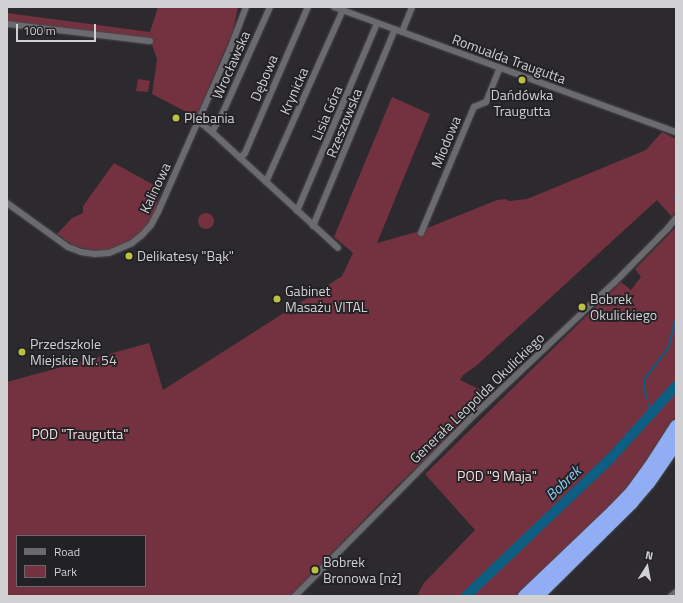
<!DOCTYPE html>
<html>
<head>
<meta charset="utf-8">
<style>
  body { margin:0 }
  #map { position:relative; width:683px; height:603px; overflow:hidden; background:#2c2a2f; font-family:"Titillium Web",sans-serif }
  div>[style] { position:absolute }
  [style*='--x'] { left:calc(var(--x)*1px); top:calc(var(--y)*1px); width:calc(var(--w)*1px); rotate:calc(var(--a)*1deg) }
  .green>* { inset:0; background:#743140 }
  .round { border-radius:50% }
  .stream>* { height:1.5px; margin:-0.75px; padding:0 0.75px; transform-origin:0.75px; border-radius:0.75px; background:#0c5f82 }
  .river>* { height:10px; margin:-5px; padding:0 5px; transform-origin:5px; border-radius:5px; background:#0c5f82 }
  .roads { filter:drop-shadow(0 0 1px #49484c) drop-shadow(0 0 1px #49484c) }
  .minor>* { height:6px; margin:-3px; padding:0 3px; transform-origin:3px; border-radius:3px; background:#6b6a6f }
  .motorway>* { height:12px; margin:-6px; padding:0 6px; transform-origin:6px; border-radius:6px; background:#91adf3 }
  .dots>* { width:11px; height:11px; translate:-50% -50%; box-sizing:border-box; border:2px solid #222125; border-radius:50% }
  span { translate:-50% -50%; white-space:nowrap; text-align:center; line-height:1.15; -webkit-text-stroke:3.5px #222125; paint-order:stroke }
  .street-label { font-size:14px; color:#d1d0d3 }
  .poi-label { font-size:14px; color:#d1d0d3 }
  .left { translate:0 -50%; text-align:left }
  .park-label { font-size:14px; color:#f5dcdf }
  .water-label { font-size:15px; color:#88ccf2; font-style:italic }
  .frame { position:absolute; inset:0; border:8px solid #d1d0d3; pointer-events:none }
  .legend { position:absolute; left:16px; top:535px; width:130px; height:52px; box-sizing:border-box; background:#222125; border:1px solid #68676b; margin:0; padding:5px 7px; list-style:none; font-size:12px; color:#d1d0d3 }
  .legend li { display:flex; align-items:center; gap:8px; height:20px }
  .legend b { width:20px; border:1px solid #68676b }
  .north { position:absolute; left:627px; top:547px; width:40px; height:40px; -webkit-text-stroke:3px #222125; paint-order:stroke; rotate:11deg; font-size:11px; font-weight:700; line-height:16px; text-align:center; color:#d1d0d3 }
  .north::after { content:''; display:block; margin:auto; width:14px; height:18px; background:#d1d0d3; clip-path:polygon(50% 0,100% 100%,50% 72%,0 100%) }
  .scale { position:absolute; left:16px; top:24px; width:80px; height:18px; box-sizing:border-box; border:2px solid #d1d0d3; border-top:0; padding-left:5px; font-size:12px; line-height:14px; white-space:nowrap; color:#d1d0d3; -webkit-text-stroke:3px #222125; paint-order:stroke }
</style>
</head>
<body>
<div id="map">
  <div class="green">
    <div style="clip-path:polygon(158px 7px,238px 7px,233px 31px,196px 117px,152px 94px,157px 59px,150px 39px,7px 21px,7px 13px,150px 32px)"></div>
    <div style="clip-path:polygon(138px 79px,150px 81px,148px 92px,136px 91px)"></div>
    <div style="clip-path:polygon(evenodd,392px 97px,430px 114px,377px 243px,420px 231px,497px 200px,506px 199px,509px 201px,527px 199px,646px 150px,662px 132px,676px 139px,676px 211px,672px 217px,657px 200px,476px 366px,463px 375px,460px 380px,492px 395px,394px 489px,290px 596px,7px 596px,7px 382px,149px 343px,163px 390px,342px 276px,353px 253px,334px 237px,392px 97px,17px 536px,145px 536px,145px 586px,17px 586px,17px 536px)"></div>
    <div style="clip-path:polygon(114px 163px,161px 189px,154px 214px,146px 226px,133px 239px,116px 248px,101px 252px,74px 246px,57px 234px,72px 218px,83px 213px,83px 206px)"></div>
    <div class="round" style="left:198px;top:213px;width:16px;height:16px"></div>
    <div style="clip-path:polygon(676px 227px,676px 416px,627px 490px,516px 596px,417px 596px,423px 584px,475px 530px,425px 474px,621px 282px,631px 290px,641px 277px,635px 269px)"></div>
  </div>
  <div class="stream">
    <div style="--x:676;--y:196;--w:3;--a:90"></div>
    <div style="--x:647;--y:399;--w:11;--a:-105"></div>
    <div style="--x:644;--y:388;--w:9;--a:-84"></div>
    <div style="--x:645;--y:379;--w:38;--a:-53"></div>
    <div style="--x:668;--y:349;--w:31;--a:-75"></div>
    <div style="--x:649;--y:404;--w:9;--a:72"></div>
  </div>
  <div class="river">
    <div style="--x:466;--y:596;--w:199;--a:-43.6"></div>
    <div style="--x:610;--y:459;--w:98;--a:-47.9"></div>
  </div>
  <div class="roads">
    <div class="minor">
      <div style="--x:334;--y:7;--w:364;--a:20.1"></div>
      <div style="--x:7;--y:24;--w:144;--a:6.8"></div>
      <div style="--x:402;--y:32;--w:27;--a:-68"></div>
      <div style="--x:198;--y:121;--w:18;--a:38"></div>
      <div style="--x:212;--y:132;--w:171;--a:42.6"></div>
      <div style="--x:212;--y:132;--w:25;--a:-61"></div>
      <div style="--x:224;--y:110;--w:113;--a:-65.9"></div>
      <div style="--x:240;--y:158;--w:7;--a:-45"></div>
      <div style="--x:245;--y:153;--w:159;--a:-66.7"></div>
      <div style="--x:266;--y:182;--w:188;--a:-65.9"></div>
      <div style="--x:7;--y:203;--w:75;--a:35.8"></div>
      <div style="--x:68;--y:247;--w:14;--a:21"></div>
      <div style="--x:81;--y:252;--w:14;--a:8"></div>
      <div style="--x:95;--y:254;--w:14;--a:-4"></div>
      <div style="--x:109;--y:253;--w:25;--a:-23"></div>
      <div style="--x:132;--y:243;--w:13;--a:-39"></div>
      <div style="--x:142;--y:235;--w:13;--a:-48"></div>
      <div style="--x:151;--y:225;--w:15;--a:-62"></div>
      <div style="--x:158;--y:212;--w:178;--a:-66.2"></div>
      <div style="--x:230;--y:49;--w:45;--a:-69.1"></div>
      <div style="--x:297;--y:211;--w:204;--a:-66.9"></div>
      <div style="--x:313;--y:226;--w:213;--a:-67.4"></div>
      <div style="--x:421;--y:233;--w:137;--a:-67.2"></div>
      <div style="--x:474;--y:107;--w:13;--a:-23"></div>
      <div style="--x:486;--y:102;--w:37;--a:-68"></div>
      <div style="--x:295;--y:596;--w:249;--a:-45.3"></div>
      <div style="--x:470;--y:419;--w:198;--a:-43.4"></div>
      <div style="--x:614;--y:283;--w:77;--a:-45.5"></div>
      <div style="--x:668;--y:228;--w:13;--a:-51"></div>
      <div style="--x:671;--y:596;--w:6;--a:-39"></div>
    </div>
    <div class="motorway">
      <div style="--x:524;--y:596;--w:123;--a:-43.7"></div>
      <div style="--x:613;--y:511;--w:28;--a:-46"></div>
      <div style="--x:632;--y:491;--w:29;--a:-54"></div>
      <div style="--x:649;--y:468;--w:50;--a:-57.3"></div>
      <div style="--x:538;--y:596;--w:132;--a:-44.7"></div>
      <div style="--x:632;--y:503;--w:26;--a:-50"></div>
      <div style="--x:649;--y:483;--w:47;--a:-55.3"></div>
    </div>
  </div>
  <div class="dots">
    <div style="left:522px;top:80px;background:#bebf42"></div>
    <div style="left:176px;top:118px;background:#bebf42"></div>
    <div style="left:129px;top:256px;background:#bebf42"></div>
    <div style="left:277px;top:299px;background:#bebf42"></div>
    <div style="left:582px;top:307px;background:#bebf42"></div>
    <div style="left:22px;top:352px;background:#bebf42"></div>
    <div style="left:315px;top:570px;background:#bebf42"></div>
  </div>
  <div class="street-label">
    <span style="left:509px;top:59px;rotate:20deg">Romualda Traugutta</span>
    <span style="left:231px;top:65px;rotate:-66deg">Wrocławska</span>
    <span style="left:264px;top:78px;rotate:-67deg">Dębowa</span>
    <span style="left:294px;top:91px;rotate:-66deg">Krynicka</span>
    <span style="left:327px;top:113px;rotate:-67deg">Lisia Góra</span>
    <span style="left:344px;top:123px;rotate:-68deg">Rzeszowska</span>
    <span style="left:446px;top:142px;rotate:-67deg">Miodowa</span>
    <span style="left:155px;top:188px;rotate:-65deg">Kalinowa</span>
    <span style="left:477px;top:398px;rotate:-44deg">Generała Leopolda Okulickiego</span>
  </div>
  <div class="poi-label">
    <span style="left:522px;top:103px">Dańdówka<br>Traugutta</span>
    <span class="left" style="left:184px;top:118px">Plebania</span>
    <span class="left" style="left:137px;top:256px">Delikatesy "Bąk"</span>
    <span class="left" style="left:285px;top:299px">Gabinet<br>Masażu VITAL</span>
    <span class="left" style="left:590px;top:307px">Bobrek<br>Okulickiego</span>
    <span class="left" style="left:30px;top:352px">Przedszkole<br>Miejskie Nr. 54</span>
    <span class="left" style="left:323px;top:570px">Bobrek<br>Bronowa [nż]</span>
  </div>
  <div class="park-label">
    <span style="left:80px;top:434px">POD "Traugutta"</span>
    <span style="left:497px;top:476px">POD "9 Maja"</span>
  </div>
  <div class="water-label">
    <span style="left:563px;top:483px;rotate:-44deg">Bobrek</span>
  </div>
  <div class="frame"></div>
  <ul class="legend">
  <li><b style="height:5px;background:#6b6a6f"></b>Road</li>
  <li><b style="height:11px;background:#743140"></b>Park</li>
  </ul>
  <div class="north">N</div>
  <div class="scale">100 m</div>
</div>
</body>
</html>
